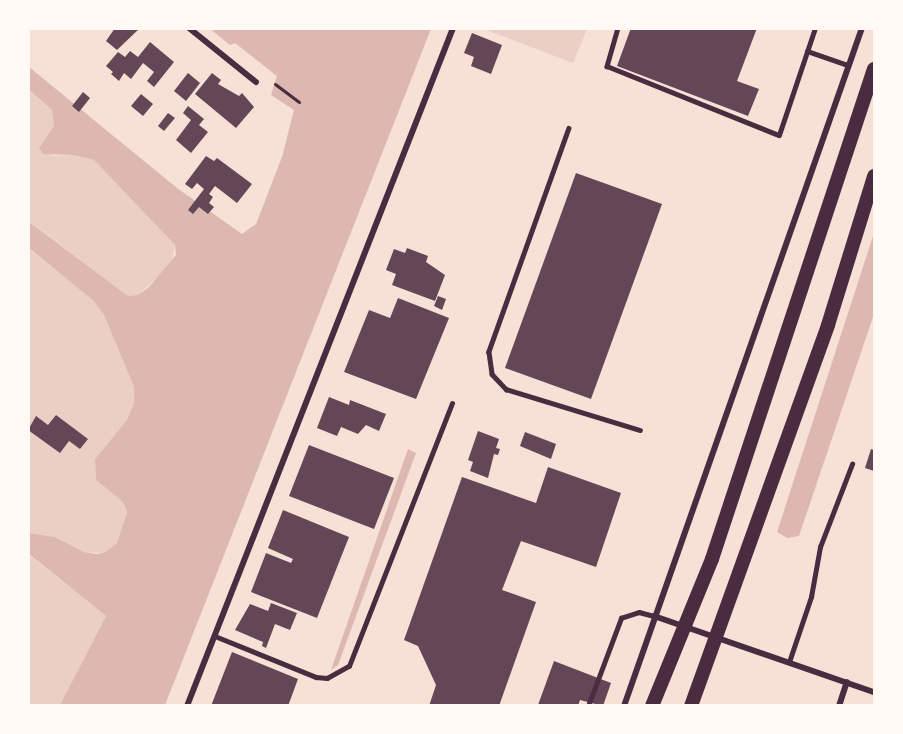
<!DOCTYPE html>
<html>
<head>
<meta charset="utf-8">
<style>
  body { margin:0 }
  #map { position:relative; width:903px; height:734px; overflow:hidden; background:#f7e1d7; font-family:Lora,serif }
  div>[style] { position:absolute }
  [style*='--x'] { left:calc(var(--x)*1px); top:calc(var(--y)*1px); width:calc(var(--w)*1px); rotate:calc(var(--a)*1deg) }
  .green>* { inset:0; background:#ebcfc5 }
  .water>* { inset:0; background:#dcb8b0 }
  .building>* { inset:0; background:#644757 }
  .path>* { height:3px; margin:-1.5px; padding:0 1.5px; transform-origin:1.5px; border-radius:1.5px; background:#4a2c40 }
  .service>* { height:4.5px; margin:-2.25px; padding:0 2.25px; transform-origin:2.25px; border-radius:2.25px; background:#4a2c40 }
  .minor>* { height:6px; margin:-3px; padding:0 3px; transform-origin:3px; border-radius:3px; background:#4a2c40 }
  .primary>* { height:14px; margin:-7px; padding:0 7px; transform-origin:7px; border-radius:7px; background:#4a2c40 }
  span { translate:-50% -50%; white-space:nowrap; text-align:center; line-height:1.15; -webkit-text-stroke:6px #fffaf5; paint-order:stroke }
  .frame { position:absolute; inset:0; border:30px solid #fffaf5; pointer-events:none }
</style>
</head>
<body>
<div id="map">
  <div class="green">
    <div style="clip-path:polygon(484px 29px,587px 28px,587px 29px,573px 63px)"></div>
    <div style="clip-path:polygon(28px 90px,52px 110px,54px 126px,42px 144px,53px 156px,74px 155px,94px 160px,175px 245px,171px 265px,138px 295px,128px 296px,29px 221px)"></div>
    <div style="clip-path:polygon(28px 248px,94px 300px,104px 315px,134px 387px,134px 403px,127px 420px,95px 459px,96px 480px,123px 502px,127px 512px,117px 543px,104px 553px,84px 552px,55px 537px,29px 533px)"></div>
    <div style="clip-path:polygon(28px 554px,106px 616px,60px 705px,29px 705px)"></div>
  </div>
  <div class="water">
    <div style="clip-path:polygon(210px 29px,431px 29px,165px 705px,60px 705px,106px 616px,29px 554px,29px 533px,55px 537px,84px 552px,96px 554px,104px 553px,117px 543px,127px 512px,123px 502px,96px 480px,95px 459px,127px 420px,134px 403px,134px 387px,104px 315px,94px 301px,29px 248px,28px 221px,128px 296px,138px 295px,149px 287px,176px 255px,175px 245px,94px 160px,74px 155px,43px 154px,39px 148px,54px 126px,52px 110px,29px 90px,29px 67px,177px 188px,242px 234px,256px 224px,282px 157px,294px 110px,271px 95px,277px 76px,235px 43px,230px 45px)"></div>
    <div style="clip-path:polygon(874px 233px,874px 314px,799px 536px,787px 538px,777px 532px)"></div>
    <div style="clip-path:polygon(408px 449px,416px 453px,338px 665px,331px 670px)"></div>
  </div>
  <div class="building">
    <div style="clip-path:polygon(115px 28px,140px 28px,117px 50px,106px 41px)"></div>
    <div style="clip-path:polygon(631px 28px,757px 28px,737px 81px,759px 89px,748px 116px,617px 66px)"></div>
    <div style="clip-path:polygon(472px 33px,502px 45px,491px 74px,471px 66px,474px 57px,464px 53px)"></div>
    <div style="clip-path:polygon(150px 42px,174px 62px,154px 87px,147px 81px,154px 72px,143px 63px,131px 79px,124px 73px,119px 81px,111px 74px,113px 72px,106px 66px,118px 52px,125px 57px,130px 51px,138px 57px)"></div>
    <div style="clip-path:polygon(188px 73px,200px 83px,186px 101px,174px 91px)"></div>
    <div style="clip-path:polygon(212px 73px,221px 80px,218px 84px,239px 96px,242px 93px,254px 107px,236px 128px,195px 94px)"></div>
    <div style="clip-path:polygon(83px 92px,90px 98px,79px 112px,72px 106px)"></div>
    <div style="clip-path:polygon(141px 94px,153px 104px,143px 116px,131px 106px)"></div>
    <div style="clip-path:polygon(188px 106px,204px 119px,199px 125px,208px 132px,191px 153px,176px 140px,191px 120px,183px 113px)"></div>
    <div style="clip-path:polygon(168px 113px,175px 118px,164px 131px,158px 126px)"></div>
    <div style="clip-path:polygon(206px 156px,214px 161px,217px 158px,252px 184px,237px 203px,215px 186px,209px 194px,213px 197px,209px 203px,214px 207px,208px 214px,199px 207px,193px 214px,188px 210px,204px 189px,197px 183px,192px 189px,185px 184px)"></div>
    <div style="clip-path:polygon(576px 173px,662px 204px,591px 399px,505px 368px)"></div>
    <div style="clip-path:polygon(407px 248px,428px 256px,426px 262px,445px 275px,435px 301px,392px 285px,396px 274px,386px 270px,394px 249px,405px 253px)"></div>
    <div style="clip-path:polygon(438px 296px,446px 299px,442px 310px,434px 306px)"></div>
    <div style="clip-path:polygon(398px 298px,449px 318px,416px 399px,344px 372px,369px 310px,390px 318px)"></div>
    <div style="clip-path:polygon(329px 397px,349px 405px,350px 400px,386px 414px,379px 431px,366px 425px,358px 434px,341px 427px,337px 436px,317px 428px)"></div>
    <div style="clip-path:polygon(56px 415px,88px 439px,80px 449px,69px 441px,60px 453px,28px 430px,36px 416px,48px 425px)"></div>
    <div style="clip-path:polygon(478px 431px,499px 439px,496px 448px,500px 449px,498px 455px,494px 454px,488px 478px,470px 471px,473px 462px,468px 460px)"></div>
    <div style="clip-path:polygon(525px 432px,556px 444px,551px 459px,520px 446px)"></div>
    <div style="clip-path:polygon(309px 445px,394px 478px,374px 529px,289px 496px)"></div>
    <div style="clip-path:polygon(871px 449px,874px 450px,874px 471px,865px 468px)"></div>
    <div style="clip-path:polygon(548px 467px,621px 493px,596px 567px,521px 541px,502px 590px,536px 602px,499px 706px,429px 706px,436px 685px,418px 646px,404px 640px,462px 477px,536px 503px)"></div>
    <div style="clip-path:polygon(283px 510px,349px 537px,317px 618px,251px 592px,266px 553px,291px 563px,293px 559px,268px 548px)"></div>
    <div style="clip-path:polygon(271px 603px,297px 613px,290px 630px,275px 624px,266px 648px,262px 646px,263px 642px,235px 630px,250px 604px,268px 611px)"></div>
    <div style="clip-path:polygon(232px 652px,298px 679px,288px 706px,211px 706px)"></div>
    <div style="clip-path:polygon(554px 661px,611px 683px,603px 706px,580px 700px,578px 706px,538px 705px)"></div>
  </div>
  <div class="path">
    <div style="--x:275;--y:84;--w:30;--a:37"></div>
  </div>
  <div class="service">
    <div style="--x:618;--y:28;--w:40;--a:106"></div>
    <div style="--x:607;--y:66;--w:185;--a:21.9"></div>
    <div style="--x:779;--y:135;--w:113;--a:-71.4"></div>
    <div style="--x:807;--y:51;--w:43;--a:18.9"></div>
    <div style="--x:569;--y:128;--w:238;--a:109.7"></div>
    <div style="--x:489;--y:352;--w:22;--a:82"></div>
    <div style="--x:492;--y:374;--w:21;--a:47"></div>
    <div style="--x:506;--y:389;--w:140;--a:17"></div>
    <div style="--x:215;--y:636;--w:109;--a:22.1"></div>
    <div style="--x:316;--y:677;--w:11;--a:5"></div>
    <div style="--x:327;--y:678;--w:25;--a:-29"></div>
    <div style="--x:349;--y:666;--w:282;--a:-68.6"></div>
    <div style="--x:789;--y:662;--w:69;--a:-71.3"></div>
    <div style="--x:811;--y:597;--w:51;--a:-79.8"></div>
    <div style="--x:820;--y:547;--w:89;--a:-68.9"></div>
    <div style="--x:588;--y:706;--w:94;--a:-69.4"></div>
    <div style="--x:621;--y:618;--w:19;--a:-18"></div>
    <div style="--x:639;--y:612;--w:16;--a:15"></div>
  </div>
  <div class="minor">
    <div style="--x:189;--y:28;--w:86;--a:38.9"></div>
    <div style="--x:654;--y:616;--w:233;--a:19.1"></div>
    <div style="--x:187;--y:706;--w:728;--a:-68.58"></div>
    <div style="--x:624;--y:706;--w:719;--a:-70.66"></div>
    <div style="--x:839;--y:706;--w:25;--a:-72"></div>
  </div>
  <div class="primary">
    <div style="--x:652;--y:706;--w:159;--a:-67.8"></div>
    <div style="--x:712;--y:559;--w:516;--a:-71.71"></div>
    <div style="--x:691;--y:706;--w:405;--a:-70.2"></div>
    <div style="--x:828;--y:325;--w:156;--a:-72.8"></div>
  </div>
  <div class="frame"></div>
</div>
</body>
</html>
